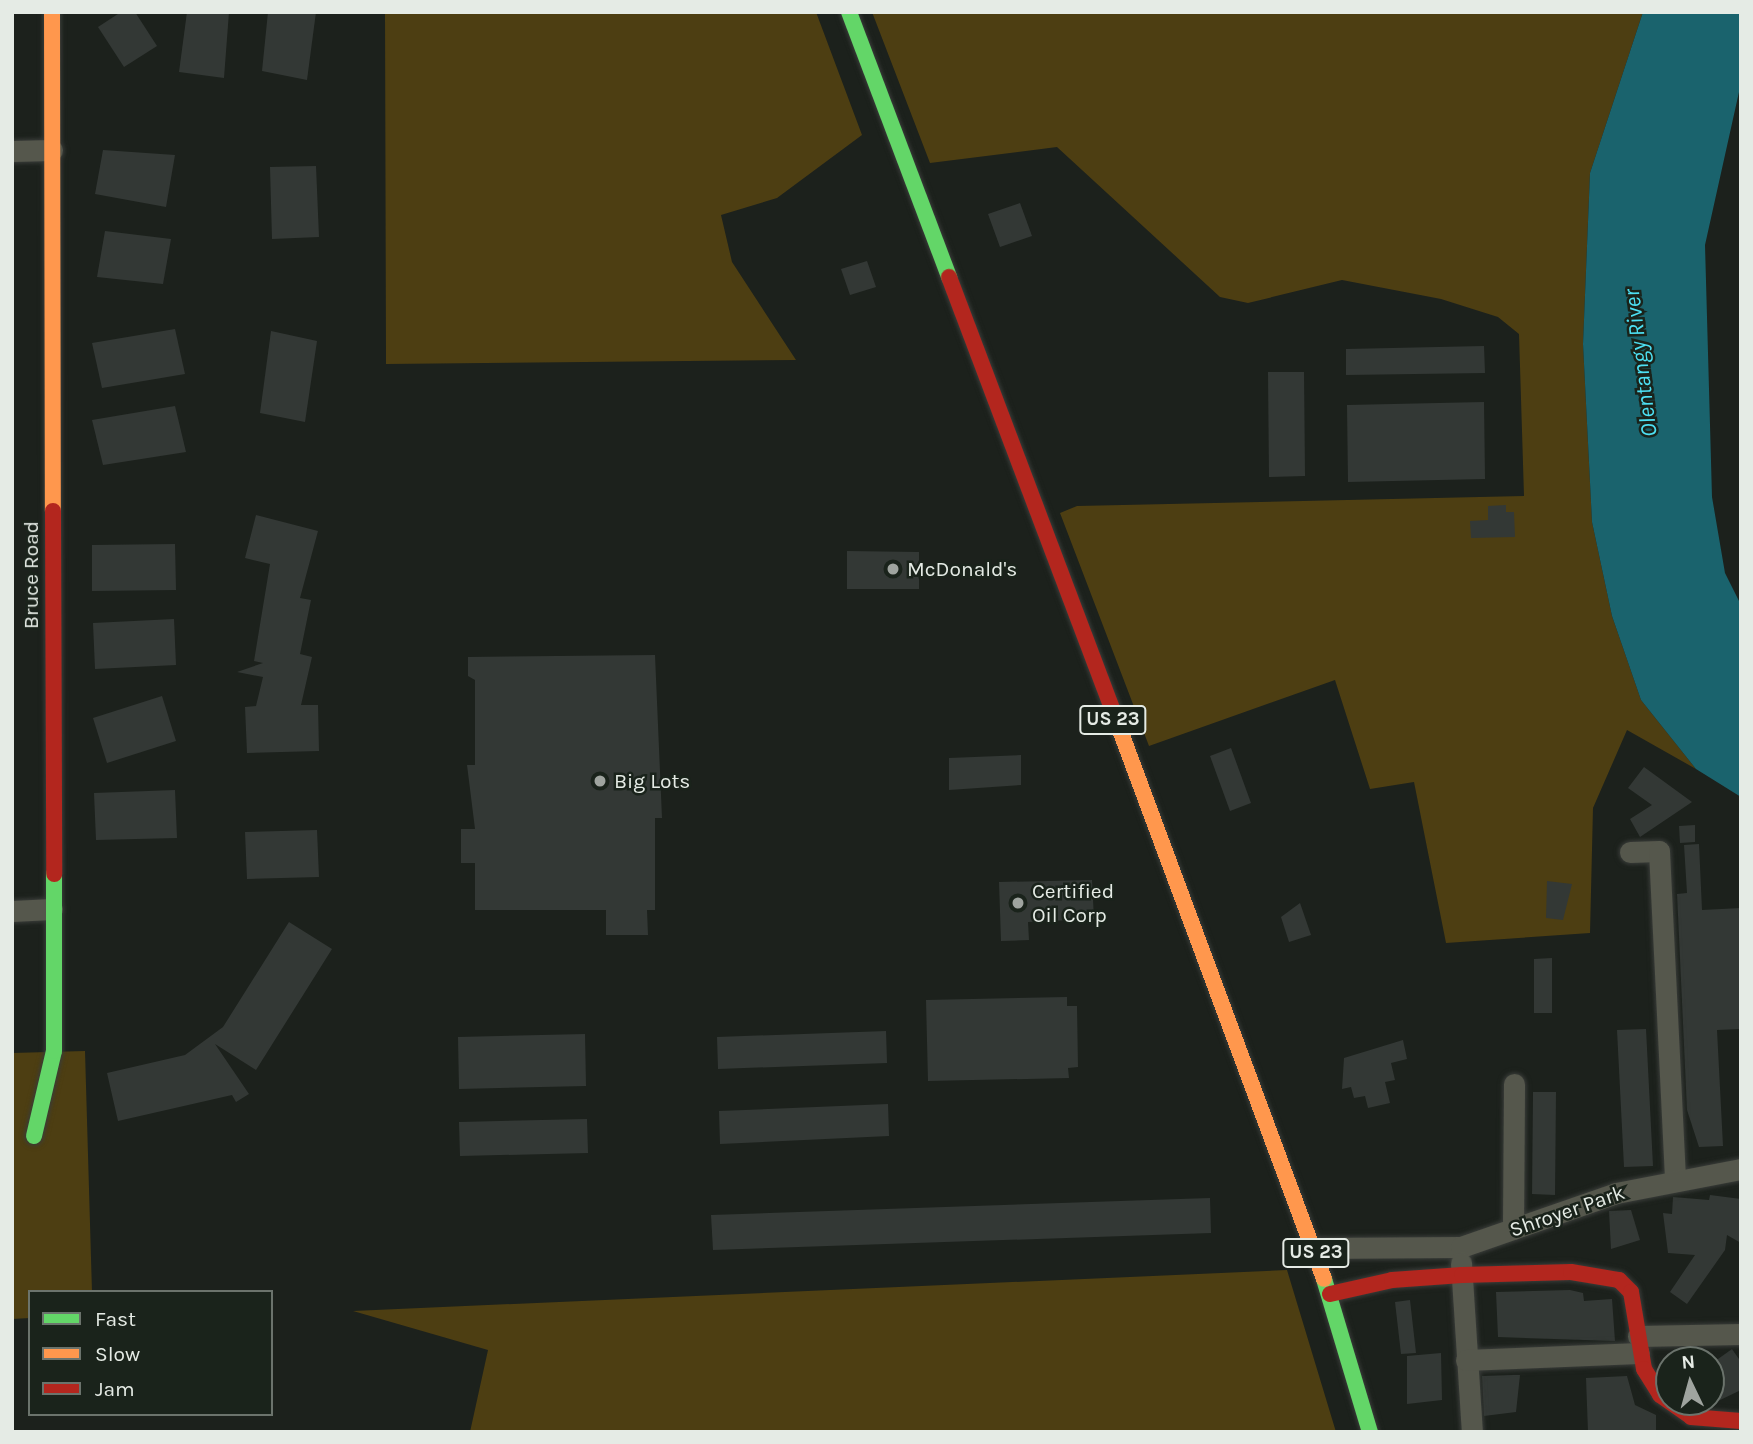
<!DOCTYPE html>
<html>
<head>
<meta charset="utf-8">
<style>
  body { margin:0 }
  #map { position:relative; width:1753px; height:1444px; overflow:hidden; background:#1c211c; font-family:Karla,sans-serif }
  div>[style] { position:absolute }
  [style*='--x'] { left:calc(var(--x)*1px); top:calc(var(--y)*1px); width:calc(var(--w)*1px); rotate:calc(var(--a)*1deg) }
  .green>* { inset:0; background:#4d3e12 }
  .water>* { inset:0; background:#1a636d }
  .building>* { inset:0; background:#333835 }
  .roads { filter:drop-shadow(0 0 2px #393c39) drop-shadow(0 0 2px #393c39) }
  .street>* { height:21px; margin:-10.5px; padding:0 10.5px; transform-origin:10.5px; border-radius:10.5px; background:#55574c }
  .fast>* { height:16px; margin:-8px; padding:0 8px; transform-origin:8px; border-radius:8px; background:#63d668 }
  .slow>* { height:16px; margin:-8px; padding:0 8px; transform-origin:8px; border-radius:8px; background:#ff974d }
  .jam>* { height:16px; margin:-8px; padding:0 8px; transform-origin:8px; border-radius:8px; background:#b3261e }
  .dots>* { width:19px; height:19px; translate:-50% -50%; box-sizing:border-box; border:4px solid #1a231b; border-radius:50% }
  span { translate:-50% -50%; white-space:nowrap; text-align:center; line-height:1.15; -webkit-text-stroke:5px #1a231b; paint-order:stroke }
  .shield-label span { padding:2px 5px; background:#1a231b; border:2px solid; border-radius:5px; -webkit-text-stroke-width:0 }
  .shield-label { font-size:19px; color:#e5ebe5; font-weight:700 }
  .poi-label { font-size:21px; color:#e5ebe5 }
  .left { translate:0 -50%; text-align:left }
  .street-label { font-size:21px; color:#e5ebe5 }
  .water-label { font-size:23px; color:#4de0f3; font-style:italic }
  .frame { position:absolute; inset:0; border:14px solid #e5ebe5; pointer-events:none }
  .legend { position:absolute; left:28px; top:1290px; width:245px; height:126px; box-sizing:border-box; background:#1a231b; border:2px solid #6b736c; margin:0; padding:9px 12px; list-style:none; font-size:21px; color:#e5ebe5 }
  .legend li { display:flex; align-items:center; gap:14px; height:35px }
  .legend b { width:35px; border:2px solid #6b736c }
  .north { position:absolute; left:1655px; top:1346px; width:70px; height:70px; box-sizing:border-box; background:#1a231b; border:2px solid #6b736c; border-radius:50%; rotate:355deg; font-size:19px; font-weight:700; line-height:28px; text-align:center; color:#e5ebe5 }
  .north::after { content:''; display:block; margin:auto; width:24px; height:32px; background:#9fa49f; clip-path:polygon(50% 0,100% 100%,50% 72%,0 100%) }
</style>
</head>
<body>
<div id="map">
  <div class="green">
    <div style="clip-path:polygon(385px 12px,816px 12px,862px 135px,777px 198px,721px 215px,732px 262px,796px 360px,386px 364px)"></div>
    <div style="clip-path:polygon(872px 12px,1643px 12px,1590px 173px,1583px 344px,1592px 522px,1612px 616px,1641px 700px,1696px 769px,1627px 730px,1593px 808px,1590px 933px,1446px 943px,1414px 782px,1370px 789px,1335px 680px,1149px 746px,1060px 513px,1077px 506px,1524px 496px,1519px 334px,1498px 317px,1441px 299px,1342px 280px,1248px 303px,1220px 297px,1057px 147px,930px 163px)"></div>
    <div style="clip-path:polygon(85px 1051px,92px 1292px,30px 1292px,30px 1318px,12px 1319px,12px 1053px)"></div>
    <div style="clip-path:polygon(1287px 1270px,1336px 1432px,470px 1432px,488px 1350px,353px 1311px)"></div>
  </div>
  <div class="water">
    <div style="clip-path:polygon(1643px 12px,1741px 12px,1741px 83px,1705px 245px,1712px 497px,1725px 573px,1741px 605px,1741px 797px,1696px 769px,1641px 700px,1612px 616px,1592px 522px,1583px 344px,1590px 173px)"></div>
  </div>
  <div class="building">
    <div style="clip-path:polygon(121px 12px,135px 12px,157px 46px,124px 67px,98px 27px)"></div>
    <div style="clip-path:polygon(187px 12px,229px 12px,224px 78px,179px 72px)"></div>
    <div style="clip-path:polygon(268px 12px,316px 12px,307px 80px,262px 71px)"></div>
    <div style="clip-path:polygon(103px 150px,175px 155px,166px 207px,95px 194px)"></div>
    <div style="clip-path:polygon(316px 166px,319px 237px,272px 239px,270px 167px)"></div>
    <div style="clip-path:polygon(1020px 203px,1032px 236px,1000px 247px,988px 214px)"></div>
    <div style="clip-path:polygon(105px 231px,171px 239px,163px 284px,97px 277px)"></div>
    <div style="clip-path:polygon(867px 261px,876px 287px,850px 295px,841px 269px)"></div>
    <div style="clip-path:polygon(175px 329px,185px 374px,102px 388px,92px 343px)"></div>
    <div style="clip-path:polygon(271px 331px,317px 341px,305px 422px,260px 413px)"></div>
    <div style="clip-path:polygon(1484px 346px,1485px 373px,1346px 375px,1346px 349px)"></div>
    <div style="clip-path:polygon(1268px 372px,1304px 372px,1305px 476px,1269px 477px)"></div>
    <div style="clip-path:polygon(1484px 402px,1485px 479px,1348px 482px,1347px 405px)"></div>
    <div style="clip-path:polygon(175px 406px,186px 452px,103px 465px,92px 420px)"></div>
    <div style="clip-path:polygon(1506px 505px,1506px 512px,1514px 512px,1515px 537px,1471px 538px,1470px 521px,1488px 520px,1488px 506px)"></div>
    <div style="clip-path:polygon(256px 515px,318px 531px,300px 598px,311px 600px,300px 654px,312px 657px,301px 705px,318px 705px,319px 751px,247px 753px,245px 707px,256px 706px,263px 677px,237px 672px,263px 663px,254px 661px,270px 564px,245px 558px)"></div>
    <div style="clip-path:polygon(175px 544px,176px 590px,92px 591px,92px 545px)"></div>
    <div style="clip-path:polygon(847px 551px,919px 552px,919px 589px,847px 589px)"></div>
    <div style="clip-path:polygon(174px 619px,176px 665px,95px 669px,93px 623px)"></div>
    <div style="clip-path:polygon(655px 655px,662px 818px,655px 818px,655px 910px,647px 910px,648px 935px,606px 935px,606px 910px,475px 910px,475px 863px,461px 863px,461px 829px,475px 829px,467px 765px,475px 765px,475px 680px,468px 676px,468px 657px)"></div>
    <div style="clip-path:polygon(162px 696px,176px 741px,107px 763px,93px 718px)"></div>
    <div style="clip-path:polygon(1231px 748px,1251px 803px,1230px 811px,1210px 756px)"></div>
    <div style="clip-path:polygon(1021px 755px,1021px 785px,949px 790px,949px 758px)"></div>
    <div style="clip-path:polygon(1644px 767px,1692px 802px,1640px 837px,1630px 819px,1652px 805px,1628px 788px)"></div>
    <div style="clip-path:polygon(175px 790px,177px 838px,96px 840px,94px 793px)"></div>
    <div style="clip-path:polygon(1695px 825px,1695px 842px,1680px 843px,1679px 826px)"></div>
    <div style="clip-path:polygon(317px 830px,319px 877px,247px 879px,245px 832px)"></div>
    <div style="clip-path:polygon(1699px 844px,1702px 910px,1741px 908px,1741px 1029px,1717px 1030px,1723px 1146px,1699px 1147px,1687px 1110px,1677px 894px,1687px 893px,1684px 845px)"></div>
    <div style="clip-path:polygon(1092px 880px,1094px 919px,1028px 922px,1029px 940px,1001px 941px,999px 882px)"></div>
    <div style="clip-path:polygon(1547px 881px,1572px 884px,1563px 920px,1546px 918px)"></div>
    <div style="clip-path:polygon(1300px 903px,1311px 935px,1289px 942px,1281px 917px)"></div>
    <div style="clip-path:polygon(289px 922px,332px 949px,256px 1070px,215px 1044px,249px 1094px,236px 1102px,232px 1095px,118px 1121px,107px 1073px,185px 1055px,223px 1027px)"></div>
    <div style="clip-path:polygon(1552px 958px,1552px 1013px,1534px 1013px,1534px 959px)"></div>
    <div style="clip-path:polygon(1067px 997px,1067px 1006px,1077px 1006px,1078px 1067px,1068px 1068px,1069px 1078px,928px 1081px,926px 1000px)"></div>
    <div style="clip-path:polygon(1646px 1029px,1653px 1166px,1624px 1167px,1617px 1030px)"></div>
    <div style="clip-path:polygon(886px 1031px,887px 1063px,718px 1069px,717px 1037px)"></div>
    <div style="clip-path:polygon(585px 1034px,586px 1086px,459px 1089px,458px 1037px)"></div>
    <div style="clip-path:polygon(1403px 1040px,1407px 1059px,1391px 1063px,1395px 1080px,1385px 1082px,1390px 1103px,1368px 1108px,1365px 1096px,1354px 1098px,1351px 1087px,1342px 1089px,1344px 1058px)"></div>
    <div style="clip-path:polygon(1533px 1092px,1556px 1092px,1555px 1195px,1532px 1194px)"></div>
    <div style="clip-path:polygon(888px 1104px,889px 1136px,720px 1144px,719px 1111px)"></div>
    <div style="clip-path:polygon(587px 1119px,588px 1153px,460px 1156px,459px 1122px)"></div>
    <div style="clip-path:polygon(1710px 1195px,1741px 1199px,1741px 1243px,1727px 1235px,1725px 1250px,1687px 1304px,1670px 1292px,1695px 1255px,1668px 1253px,1663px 1213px,1672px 1214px,1673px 1197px,1709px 1200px)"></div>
    <div style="clip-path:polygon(1210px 1198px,1211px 1233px,713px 1250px,711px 1215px)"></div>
    <div style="clip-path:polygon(1631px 1210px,1640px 1240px,1611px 1249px,1609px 1211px)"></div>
    <div style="clip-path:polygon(1570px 1290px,1583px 1293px,1584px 1301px,1612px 1299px,1615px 1341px,1498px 1337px,1496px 1292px)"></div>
    <div style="clip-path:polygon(1410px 1300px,1416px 1353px,1401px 1354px,1395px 1302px)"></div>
    <div style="clip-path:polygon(1732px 1349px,1741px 1362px,1741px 1390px,1718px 1401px,1711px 1364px)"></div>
    <div style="clip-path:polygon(1441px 1353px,1442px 1400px,1407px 1404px,1407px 1356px)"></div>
    <div style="clip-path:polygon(1513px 1375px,1520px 1375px,1516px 1412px,1484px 1416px,1482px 1376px)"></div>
    <div style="clip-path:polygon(1586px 1378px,1627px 1376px,1635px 1405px,1656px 1415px,1656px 1432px,1588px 1432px)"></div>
  </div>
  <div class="roads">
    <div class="street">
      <div style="--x:12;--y:151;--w:40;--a:-1.4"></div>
      <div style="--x:1630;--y:852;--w:29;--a:-2"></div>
      <div style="--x:1659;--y:851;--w:328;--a:87.2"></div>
      <div style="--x:12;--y:911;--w:40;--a:-2.9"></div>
      <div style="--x:1513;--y:1229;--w:145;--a:-89.6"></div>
      <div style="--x:1315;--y:1248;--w:146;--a:-0.4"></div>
      <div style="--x:1461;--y:1247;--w:164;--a:-19.2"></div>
      <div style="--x:1616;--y:1193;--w:127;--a:-10.9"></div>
      <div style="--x:1461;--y:1263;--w:169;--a:86.3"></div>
      <div style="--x:1638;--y:1336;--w:103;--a:-1.1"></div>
      <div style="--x:1466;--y:1360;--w:173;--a:-2.3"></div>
    </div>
    <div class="fast">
      <div style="--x:849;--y:12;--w:283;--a:69.3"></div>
      <div style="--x:34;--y:1136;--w:87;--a:-76.8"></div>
      <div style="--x:54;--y:1051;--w:177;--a:-90"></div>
      <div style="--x:1324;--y:1279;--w:160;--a:73.3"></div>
    </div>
    <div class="slow">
      <div style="--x:52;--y:12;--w:499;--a:89.9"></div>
      <div style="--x:1117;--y:722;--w:594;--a:69.61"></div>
    </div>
    <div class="jam">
      <div style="--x:949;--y:277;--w:476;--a:69.3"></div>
      <div style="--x:53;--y:511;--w:363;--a:89.8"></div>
      <div style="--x:1330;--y:1294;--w:64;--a:-12.7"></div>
      <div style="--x:1392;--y:1280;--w:70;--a:-4.1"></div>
      <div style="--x:1462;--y:1275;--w:109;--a:-1.6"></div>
      <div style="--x:1571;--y:1272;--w:49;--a:9.5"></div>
      <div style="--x:1619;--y:1280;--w:17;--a:45"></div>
      <div style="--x:1631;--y:1292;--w:78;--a:80.4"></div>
      <div style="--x:1644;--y:1369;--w:31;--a:58"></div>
      <div style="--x:1660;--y:1395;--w:38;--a:35"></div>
      <div style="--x:1691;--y:1417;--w:50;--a:4.6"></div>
    </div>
  </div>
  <div class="dots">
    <div style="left:893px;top:569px;background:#9fa49f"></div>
    <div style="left:600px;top:781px;background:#9fa49f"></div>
    <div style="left:1018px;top:903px;background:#9fa49f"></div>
  </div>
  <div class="shield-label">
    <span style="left:1113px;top:720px">US 23</span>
    <span style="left:1316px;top:1253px">US 23</span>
  </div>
  <div class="poi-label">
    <span class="left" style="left:907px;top:569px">McDonald's</span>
    <span class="left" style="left:614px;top:781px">Big Lots</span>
    <span class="left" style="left:1032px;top:903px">Certified<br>Oil Corp</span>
  </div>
  <div class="street-label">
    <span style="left:31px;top:575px;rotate:-90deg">Bruce Road</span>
    <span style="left:1567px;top:1211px;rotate:-19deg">Shroyer Park</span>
  </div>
  <div class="water-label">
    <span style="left:1641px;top:363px;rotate:-97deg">Olentangy River</span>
  </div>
  <div class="frame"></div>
  <ul class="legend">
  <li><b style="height:9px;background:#63d668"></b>Fast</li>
  <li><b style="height:9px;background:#ff974d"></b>Slow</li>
  <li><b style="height:9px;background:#b3261e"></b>Jam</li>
  </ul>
  <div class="north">N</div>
</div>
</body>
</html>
